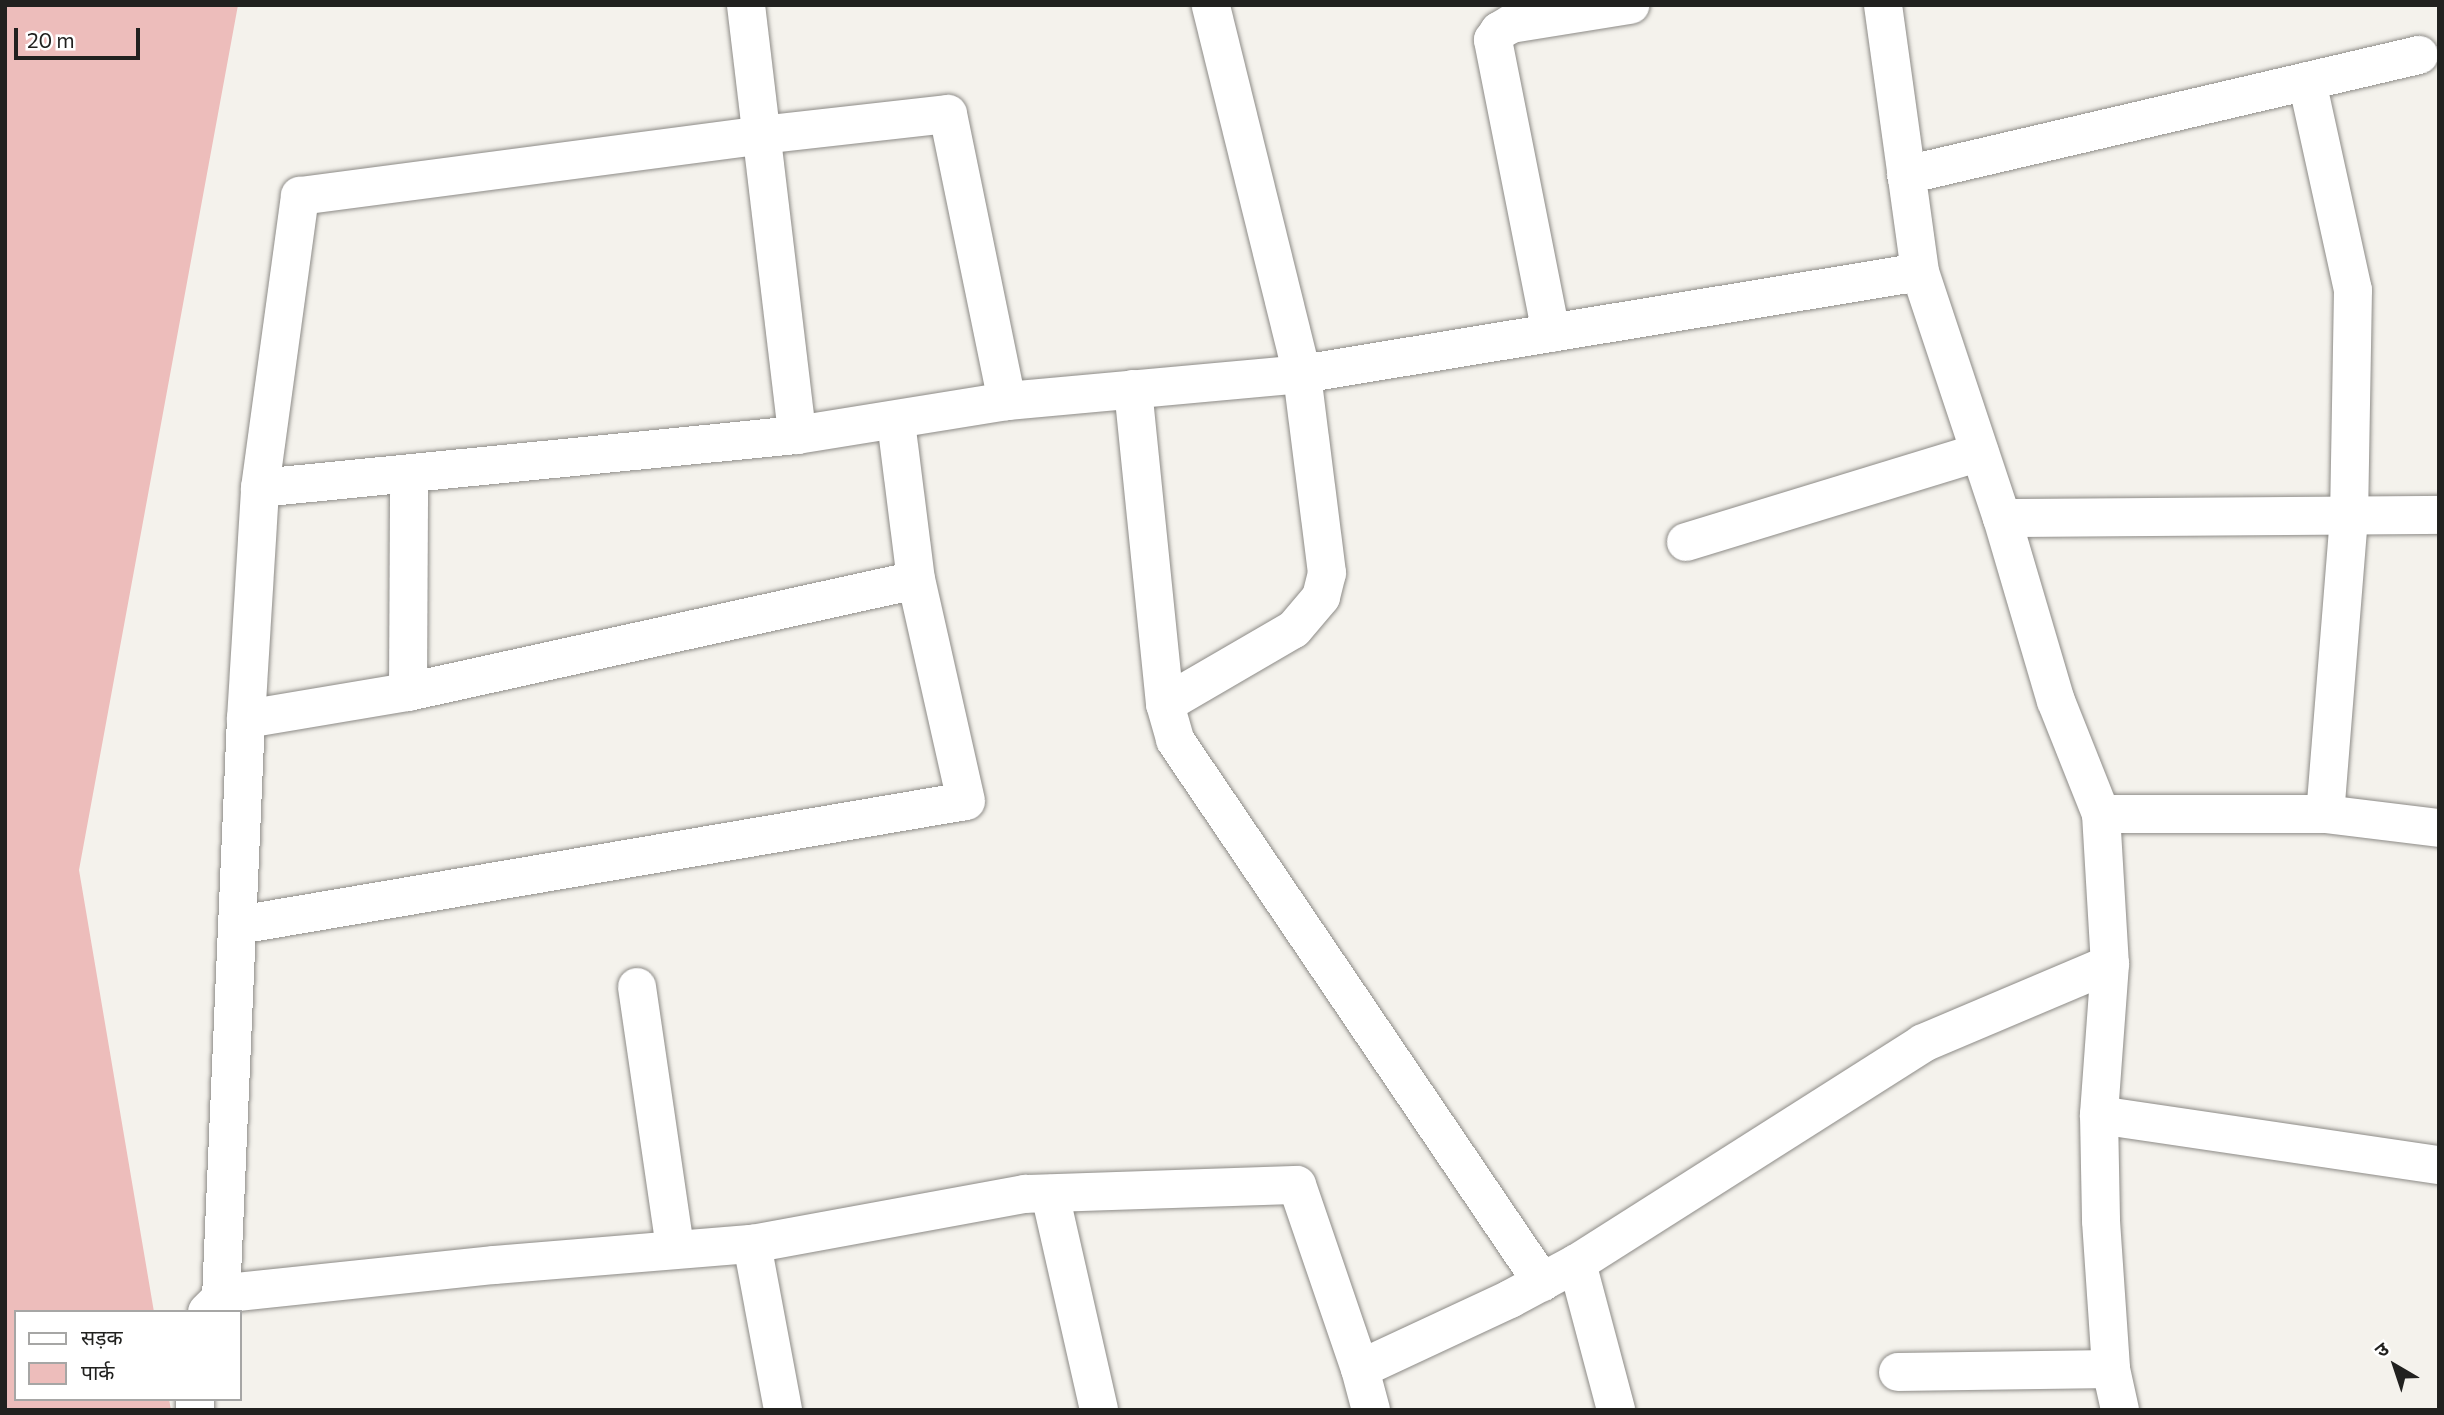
<!DOCTYPE html>
<html>
<head>
<meta charset="utf-8">
<style>
  body { margin:0 }
  #map { position:relative; width:2444px; height:1415px; overflow:hidden; background:#f4f2ec; font-family:Commissioner,"Noto Sans Devanagari",sans-serif }
  div>[style] { position:absolute }
  [style*='--x'] { left:calc(var(--x)*1px); top:calc(var(--y)*1px); width:calc(var(--w)*1px); rotate:calc(var(--a)*1deg) }
  .green>* { inset:0; background:#edbdbb }
  .roads { filter:drop-shadow(0 0 2px #8d8b87) drop-shadow(0 0 2px #8d8b87) }
  .street>* { height:38px; margin:-19px; padding:0 19px; transform-origin:19px; border-radius:19px; background:#fff }
  span { translate:-50% -50%; white-space:nowrap; text-align:center; line-height:1.15; -webkit-text-stroke:6px #fff; paint-order:stroke }
  .frame { position:absolute; inset:0; border:7px solid #21211f; pointer-events:none }
  .legend { position:absolute; left:14px; top:1310px; width:228px; height:91px; box-sizing:border-box; background:#fff; border:2px solid #a6a6a5; margin:0; padding:9px 12px; list-style:none; font-size:21px; color:#21211f }
  .legend li { display:flex; align-items:center; gap:14px; height:35px }
  .legend b { width:35px; border:2px solid #a6a6a5 }
  .north { position:absolute; left:2360px; top:1331px; width:70px; height:70px; -webkit-text-stroke:5px #fff; paint-order:stroke; rotate:321deg; font-size:19px; font-weight:700; line-height:28px; text-align:center; color:#21211f }
  .north::after { content:''; display:block; margin:auto; width:24px; height:32px; background:#21211f; clip-path:polygon(50% 0,100% 100%,50% 72%,0 100%) }
  .scale { position:absolute; left:14px; top:28px; width:126px; height:32px; box-sizing:border-box; border:4px solid #21211f; border-top:0; padding-left:9px; font-size:21px; line-height:24px; white-space:nowrap; color:#21211f; -webkit-text-stroke:5px #fff; paint-order:stroke }
</style>
</head>
<body>
<div id="map">
  <div class="green">
    <div style="clip-path:polygon(5px 5px,238px 5px,79px 870px,154px 1312px,16px 1312px,16px 1399px,169px 1399px,171px 1410px,5px 1410px)"></div>
  </div>
  <div class="roads">
    <div class="street">
      <div style="--x:746;--y:5;--w:433;--a:83.2"></div>
      <div style="--x:1883;--y:5;--w:270;--a:82.1"></div>
      <div style="--x:1920;--y:272;--w:259;--a:71.6"></div>
      <div style="--x:2002;--y:518;--w:191;--a:73.6"></div>
      <div style="--x:2056;--y:701;--w:122;--a:68.3"></div>
      <div style="--x:2101;--y:814;--w:224;--a:0"></div>
      <div style="--x:2325;--y:814;--w:115;--a:7"></div>
      <div style="--x:2307;--y:81;--w:214;--a:77.6"></div>
      <div style="--x:2353;--y:290;--w:227;--a:91"></div>
      <div style="--x:2349;--y:517;--w:298;--a:94.6"></div>
      <div style="--x:1906;--y:175;--w:527;--a:-13.17"></div>
      <div style="--x:1551;--y:333;--w:299;--a:-101.2"></div>
      <div style="--x:1493;--y:40;--w:11;--a:-56"></div>
      <div style="--x:1499;--y:31;--w:14;--a:-30"></div>
      <div style="--x:1511;--y:24;--w:121;--a:-9.1"></div>
      <div style="--x:1133;--y:389;--w:317;--a:84.2"></div>
      <div style="--x:1165;--y:704;--w:37;--a:74"></div>
      <div style="--x:1175;--y:740;--w:655;--a:55.9"></div>
      <div style="--x:260;--y:488;--w:295;--a:-82.2"></div>
      <div style="--x:300;--y:196;--w:465;--a:-7.5"></div>
      <div style="--x:761;--y:135;--w:188;--a:-6.4"></div>
      <div style="--x:948;--y:114;--w:293;--a:78.4"></div>
      <div style="--x:2002;--y:518;--w:437;--a:-0.4"></div>
      <div style="--x:1686;--y:542;--w:307;--a:-17"></div>
      <div style="--x:408;--y:692;--w:217;--a:-89.7"></div>
      <div style="--x:1165;--y:704;--w:149;--a:-30.2"></div>
      <div style="--x:1294;--y:629;--w:42;--a:-49.8"></div>
      <div style="--x:1321;--y:597;--w:25;--a:-76"></div>
      <div style="--x:1327;--y:573;--w:201;--a:-97.2"></div>
      <div style="--x:1302;--y:374;--w:380;--a:-103.9"></div>
      <div style="--x:246;--y:719;--w:164;--a:-9.5"></div>
      <div style="--x:408;--y:692;--w:520;--a:-12.43"></div>
      <div style="--x:2101;--y:814;--w:150;--a:86.6"></div>
      <div style="--x:2110;--y:964;--w:151;--a:94.2"></div>
      <div style="--x:2099;--y:1115;--w:106;--a:88.9"></div>
      <div style="--x:2101;--y:1221;--w:148;--a:86.1"></div>
      <div style="--x:2111;--y:1369;--w:42;--a:77.6"></div>
      <div style="--x:239;--y:925;--w:737;--a:-9.68"></div>
      <div style="--x:966;--y:801;--w:227;--a:-102.7"></div>
      <div style="--x:916;--y:580;--w:160;--a:-97.2"></div>
      <div style="--x:637;--y:987;--w:265;--a:81.7"></div>
      <div style="--x:2099;--y:1115;--w:344;--a:8.4"></div>
      <div style="--x:1050;--y:1194;--w:221;--a:77.2"></div>
      <div style="--x:752;--y:1244;--w:169;--a:79.4"></div>
      <div style="--x:1577;--y:1263;--w:152;--a:75.1"></div>
      <div style="--x:221;--y:1298;--w:580;--a:-87.53"></div>
      <div style="--x:246;--y:719;--w:231;--a:-86.5"></div>
      <div style="--x:260;--y:488;--w:540;--a:-5.64"></div>
      <div style="--x:797;--y:435;--w:213;--a:-9.2"></div>
      <div style="--x:1007;--y:401;--w:296;--a:-5.2"></div>
      <div style="--x:1302;--y:374;--w:626;--a:-9.37"></div>
      <div style="--x:207;--y:1312;--w:20;--a:-45"></div>
      <div style="--x:221;--y:1298;--w:17;--a:-21"></div>
      <div style="--x:237;--y:1292;--w:259;--a:-6"></div>
      <div style="--x:495;--y:1265;--w:258;--a:-4.7"></div>
      <div style="--x:752;--y:1244;--w:278;--a:-10.4"></div>
      <div style="--x:1025;--y:1194;--w:272;--a:-1.9"></div>
      <div style="--x:1297;--y:1185;--w:194;--a:71.1"></div>
      <div style="--x:1898;--y:1372;--w:213;--a:-0.8"></div>
      <div style="--x:195;--y:1399;--w:11;--a:90"></div>
      <div style="--x:1371;--y:1410;--w:42;--a:-105"></div>
      <div style="--x:1360;--y:1369;--w:166;--a:-25"></div>
      <div style="--x:1510;--y:1299;--w:76;--a:-28.2"></div>
      <div style="--x:1577;--y:1263;--w:410;--a:-32.4"></div>
      <div style="--x:1923;--y:1043;--w:203;--a:-22.9"></div>
    </div>
  </div>
  <div class="frame"></div>
  <ul class="legend">
  <li><b style="height:9px;background:#fff"></b>सड़क</li>
  <li><b style="height:19px;background:#edbdbb"></b>पार्क</li>
  </ul>
  <div class="north">उ</div>
  <div class="scale">20 m</div>
</div>
</body>
</html>
